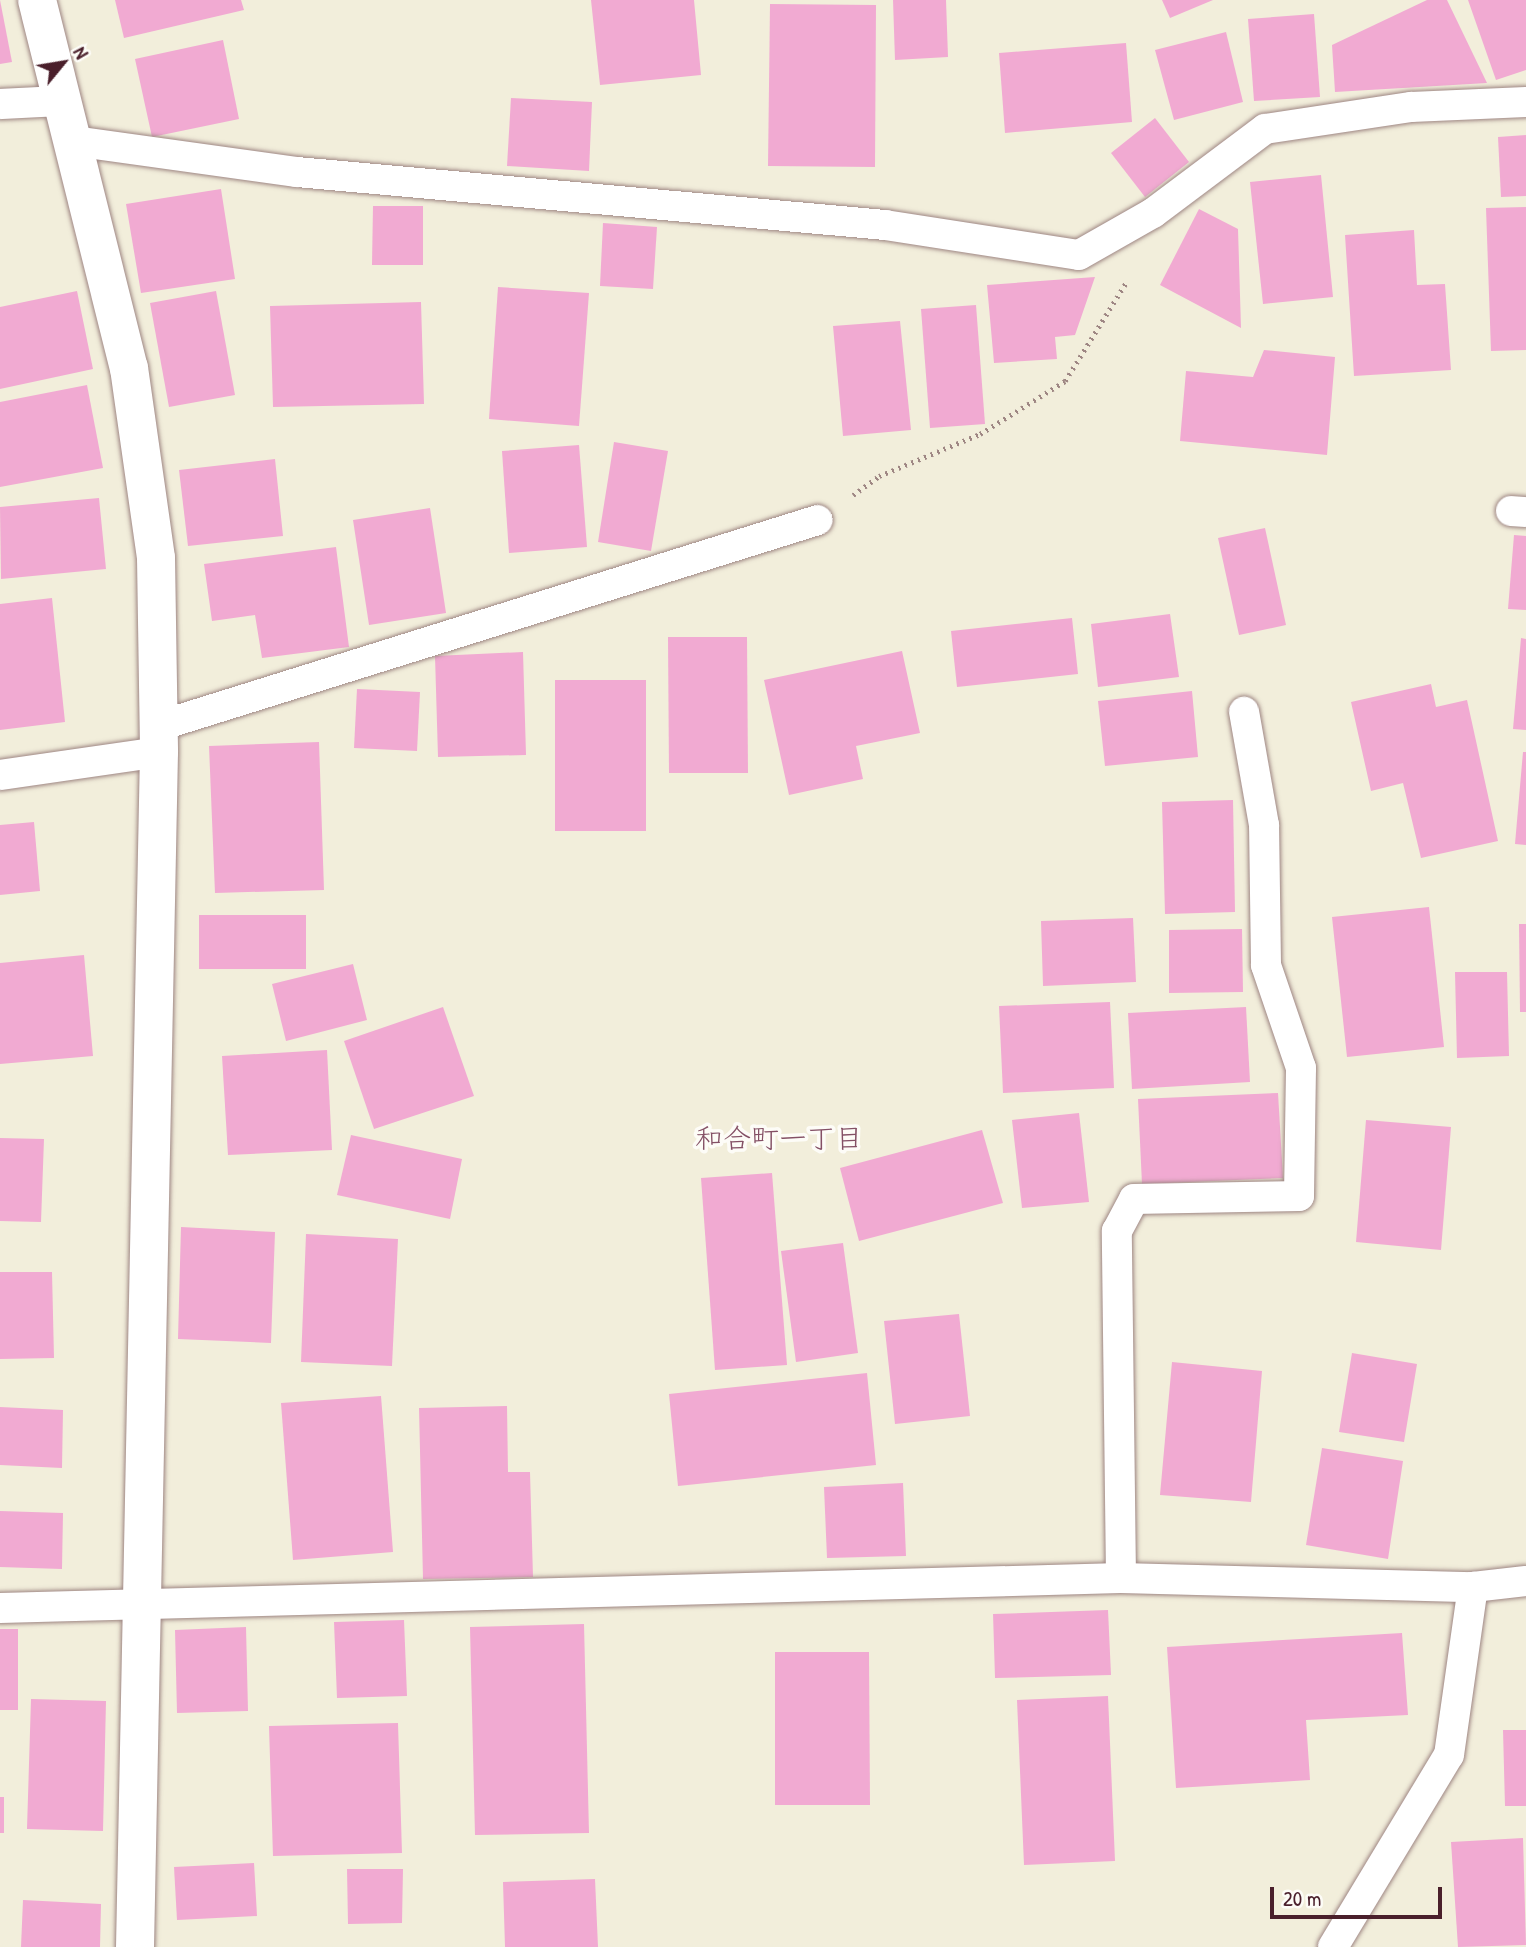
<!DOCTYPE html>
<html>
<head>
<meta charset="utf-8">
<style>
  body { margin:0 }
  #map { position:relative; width:1526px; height:1947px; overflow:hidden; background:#f2eedb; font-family:"Patrick Hand","Klee One",sans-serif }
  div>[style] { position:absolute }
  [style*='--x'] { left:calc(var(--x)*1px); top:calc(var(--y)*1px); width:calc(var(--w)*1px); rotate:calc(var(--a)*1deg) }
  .building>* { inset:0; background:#f1aad2 }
  .path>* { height:4.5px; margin-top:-2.25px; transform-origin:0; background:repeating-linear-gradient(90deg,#9e8683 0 2px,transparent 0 7px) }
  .roads { filter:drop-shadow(0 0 2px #9e8683) drop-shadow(0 0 2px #9e8683) }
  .service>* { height:30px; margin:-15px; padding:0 15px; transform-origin:15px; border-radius:15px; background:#fff }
  .minor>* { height:38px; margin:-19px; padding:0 19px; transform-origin:19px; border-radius:19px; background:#fff }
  span { translate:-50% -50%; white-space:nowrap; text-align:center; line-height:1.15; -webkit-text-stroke:7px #fdfcf7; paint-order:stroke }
  .neighbourhood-label { font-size:28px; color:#845065 }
  .north { position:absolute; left:28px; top:28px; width:70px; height:70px; -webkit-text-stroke:5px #fdfcf7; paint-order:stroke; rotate:60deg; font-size:19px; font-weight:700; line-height:28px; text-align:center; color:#4a1f2b }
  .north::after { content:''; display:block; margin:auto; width:24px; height:32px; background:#4a1f2b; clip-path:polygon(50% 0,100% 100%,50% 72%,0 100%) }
  .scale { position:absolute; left:1270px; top:1887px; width:172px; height:32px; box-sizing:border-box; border:4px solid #4a1f2b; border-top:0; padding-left:9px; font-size:21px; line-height:24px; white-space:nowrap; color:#4a1f2b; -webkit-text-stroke:5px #fdfcf7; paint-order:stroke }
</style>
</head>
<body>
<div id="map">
  <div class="building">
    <div style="clip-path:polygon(0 0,12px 62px,0 64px)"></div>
    <div style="clip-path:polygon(115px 0,241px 0,244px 10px,124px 38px)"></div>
    <div style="clip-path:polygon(591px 0,694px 0,701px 75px,600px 85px)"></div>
    <div style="clip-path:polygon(893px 0,946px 0,948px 57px,895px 60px)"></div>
    <div style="clip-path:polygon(1162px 0,1213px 0,1170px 18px)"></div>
    <div style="clip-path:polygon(1427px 0,1447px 0,1487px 83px,1335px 92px,1332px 45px)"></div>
    <div style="clip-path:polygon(1468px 0,1526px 0,1526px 70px,1496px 80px)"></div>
    <div style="clip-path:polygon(770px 4px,876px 5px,875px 167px,768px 166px)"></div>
    <div style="clip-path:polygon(1314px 14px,1320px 97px,1254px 101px,1248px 19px)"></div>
    <div style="clip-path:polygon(1226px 32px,1243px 102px,1174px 120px,1155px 50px)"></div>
    <div style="clip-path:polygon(223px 40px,239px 119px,152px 137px,135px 59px)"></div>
    <div style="clip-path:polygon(1126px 43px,1132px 122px,1005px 133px,999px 53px)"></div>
    <div style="clip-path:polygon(511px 98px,592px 102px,589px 171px,507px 166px)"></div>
    <div style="clip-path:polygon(1155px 118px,1189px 162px,1145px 197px,1111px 153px)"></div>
    <div style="clip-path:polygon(1526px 135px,1526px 196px,1501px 197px,1498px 137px)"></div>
    <div style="clip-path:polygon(1321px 175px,1333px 297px,1263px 304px,1250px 182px)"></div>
    <div style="clip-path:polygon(221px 189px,235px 279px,141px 293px,126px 204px)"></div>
    <div style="clip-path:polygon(373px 206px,423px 206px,423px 265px,372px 265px)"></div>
    <div style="clip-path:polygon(1526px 207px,1526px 350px,1491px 351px,1486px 208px)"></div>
    <div style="clip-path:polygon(1199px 209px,1238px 229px,1241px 328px,1160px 285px)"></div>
    <div style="clip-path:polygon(603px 223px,657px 227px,653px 289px,600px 286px)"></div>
    <div style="clip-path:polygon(1414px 230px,1417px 285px,1445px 284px,1451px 370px,1354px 376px,1345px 235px)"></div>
    <div style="clip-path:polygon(1095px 277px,1075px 335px,1055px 337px,1057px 359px,994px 363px,987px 285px)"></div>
    <div style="clip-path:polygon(498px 287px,589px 293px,579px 426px,489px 419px)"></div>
    <div style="clip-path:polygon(77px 291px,93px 369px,0 389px,0 307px)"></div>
    <div style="clip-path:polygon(216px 291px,235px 395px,169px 407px,150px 303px)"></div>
    <div style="clip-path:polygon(421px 302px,424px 404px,273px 407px,270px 306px)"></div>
    <div style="clip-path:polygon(976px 305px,985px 424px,930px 428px,921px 309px)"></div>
    <div style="clip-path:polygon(900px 321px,911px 430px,843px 436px,833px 326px)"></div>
    <div style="clip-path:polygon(1264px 350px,1335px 357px,1327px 455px,1180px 441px,1186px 371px,1253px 377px)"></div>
    <div style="clip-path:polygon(87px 385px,103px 468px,0 487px,0 402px)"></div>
    <div style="clip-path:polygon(614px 442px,668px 451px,651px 551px,598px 542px)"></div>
    <div style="clip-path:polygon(579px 445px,587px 547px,509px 553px,502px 451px)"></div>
    <div style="clip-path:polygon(275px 459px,283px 536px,188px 546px,179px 470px)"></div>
    <div style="clip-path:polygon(99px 498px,106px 569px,1px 579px,0 507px)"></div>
    <div style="clip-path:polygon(430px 508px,446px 613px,369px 625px,353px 520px)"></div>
    <div style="clip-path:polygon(1265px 528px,1286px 625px,1239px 635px,1218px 538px)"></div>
    <div style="clip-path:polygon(1514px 535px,1526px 536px,1526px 610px,1508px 609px)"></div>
    <div style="clip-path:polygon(336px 547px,349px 647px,262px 658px,255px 615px,212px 621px,204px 564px)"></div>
    <div style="clip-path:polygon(52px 598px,65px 722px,0 730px,0 604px)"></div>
    <div style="clip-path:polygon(1170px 614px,1179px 677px,1098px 687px,1091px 624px)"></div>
    <div style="clip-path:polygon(1072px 618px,1078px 674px,957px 687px,951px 631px)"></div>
    <div style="clip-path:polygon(668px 637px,747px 637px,748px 773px,669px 773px)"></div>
    <div style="clip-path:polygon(1521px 638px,1526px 639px,1526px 730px,1513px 729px)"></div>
    <div style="clip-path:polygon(902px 651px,920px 733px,856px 746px,863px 779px,789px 795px,764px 680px)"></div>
    <div style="clip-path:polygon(523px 652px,526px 755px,438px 757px,435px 656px)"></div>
    <div style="clip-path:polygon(555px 680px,646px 680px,646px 831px,555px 831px)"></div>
    <div style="clip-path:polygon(1431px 684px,1436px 707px,1467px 700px,1498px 841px,1421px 858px,1403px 783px,1371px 791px,1351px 702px)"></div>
    <div style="clip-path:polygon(357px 689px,420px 692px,417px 751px,354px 748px)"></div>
    <div style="clip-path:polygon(1192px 691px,1198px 757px,1105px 766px,1098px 701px)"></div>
    <div style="clip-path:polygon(319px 742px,324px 890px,215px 893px,209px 746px)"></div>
    <div style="clip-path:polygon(1523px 752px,1526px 752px,1526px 845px,1515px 844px)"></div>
    <div style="clip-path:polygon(1233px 800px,1235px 912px,1165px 914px,1162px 802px)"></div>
    <div style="clip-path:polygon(34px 822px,40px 891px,0 895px,0 825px)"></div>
    <div style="clip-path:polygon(1429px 907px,1444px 1047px,1347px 1057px,1332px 917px)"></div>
    <div style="clip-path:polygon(199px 915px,306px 915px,306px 969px,199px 969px)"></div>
    <div style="clip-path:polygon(1133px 918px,1136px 982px,1043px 986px,1041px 921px)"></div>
    <div style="clip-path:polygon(1519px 924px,1526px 924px,1526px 1012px,1520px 1012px)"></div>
    <div style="clip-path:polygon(1242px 929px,1243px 992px,1169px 993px,1169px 930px)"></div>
    <div style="clip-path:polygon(84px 955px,93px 1056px,0 1064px,0 963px)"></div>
    <div style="clip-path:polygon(353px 964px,367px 1020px,286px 1041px,272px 984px)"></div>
    <div style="clip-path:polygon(1455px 972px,1507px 972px,1509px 1056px,1457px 1058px)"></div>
    <div style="clip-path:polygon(1110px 1002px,1114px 1088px,1003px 1093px,999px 1006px)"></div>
    <div style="clip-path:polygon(443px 1007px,474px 1096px,374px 1129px,344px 1041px)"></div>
    <div style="clip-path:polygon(1246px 1007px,1250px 1082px,1132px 1089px,1128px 1013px)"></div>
    <div style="clip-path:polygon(327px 1050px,332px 1150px,228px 1155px,222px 1056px)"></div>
    <div style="clip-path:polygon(1278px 1093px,1283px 1178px,1142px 1184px,1138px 1099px)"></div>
    <div style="clip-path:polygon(1079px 1113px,1089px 1202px,1022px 1208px,1012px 1120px)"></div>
    <div style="clip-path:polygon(1366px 1120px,1451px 1127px,1441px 1250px,1356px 1242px)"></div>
    <div style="clip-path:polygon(982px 1130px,1003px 1203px,859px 1241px,840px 1168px)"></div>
    <div style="clip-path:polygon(351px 1135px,462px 1159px,450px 1219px,337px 1195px)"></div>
    <div style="clip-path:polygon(0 1138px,44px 1139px,41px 1222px,0 1221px)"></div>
    <div style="clip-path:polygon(772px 1173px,787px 1365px,715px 1370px,701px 1178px)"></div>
    <div style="clip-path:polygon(181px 1227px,275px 1232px,271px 1343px,178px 1339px)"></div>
    <div style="clip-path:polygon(306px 1234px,398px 1239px,392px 1366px,301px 1362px)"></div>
    <div style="clip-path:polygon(843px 1243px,858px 1353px,796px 1362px,781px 1251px)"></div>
    <div style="clip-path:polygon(0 1272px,52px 1272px,54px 1358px,0 1359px)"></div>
    <div style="clip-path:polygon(959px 1314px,970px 1416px,895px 1424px,884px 1321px)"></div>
    <div style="clip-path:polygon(1352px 1353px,1417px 1364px,1404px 1442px,1339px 1432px)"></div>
    <div style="clip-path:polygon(1172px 1362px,1262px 1371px,1251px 1502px,1160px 1495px)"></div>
    <div style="clip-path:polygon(867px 1373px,876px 1465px,678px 1486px,669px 1394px)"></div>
    <div style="clip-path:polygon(381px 1396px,393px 1552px,293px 1560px,281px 1403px)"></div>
    <div style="clip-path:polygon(507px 1406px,508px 1472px,530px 1472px,533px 1577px,423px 1579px,419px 1408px)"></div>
    <div style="clip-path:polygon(0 1407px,63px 1410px,62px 1468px,0 1465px)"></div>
    <div style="clip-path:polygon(1322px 1448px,1403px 1461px,1388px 1559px,1306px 1545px)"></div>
    <div style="clip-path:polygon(903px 1483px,906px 1556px,827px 1558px,824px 1487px)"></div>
    <div style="clip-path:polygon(0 1511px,63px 1513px,62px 1569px,0 1567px)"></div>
    <div style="clip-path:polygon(1108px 1610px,1111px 1675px,995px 1678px,993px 1614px)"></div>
    <div style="clip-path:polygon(404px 1620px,407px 1696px,337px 1698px,334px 1622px)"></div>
    <div style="clip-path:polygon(584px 1624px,589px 1833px,475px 1835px,470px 1627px)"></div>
    <div style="clip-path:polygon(246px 1627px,248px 1711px,177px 1713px,175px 1630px)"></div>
    <div style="clip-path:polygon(0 1629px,18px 1629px,18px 1710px,0 1710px)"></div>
    <div style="clip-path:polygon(1402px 1633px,1408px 1715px,1306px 1720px,1310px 1780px,1176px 1788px,1167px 1647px)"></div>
    <div style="clip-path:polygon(775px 1652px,869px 1652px,870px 1805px,775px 1805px)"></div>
    <div style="clip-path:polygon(1108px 1696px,1115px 1861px,1024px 1865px,1017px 1700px)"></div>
    <div style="clip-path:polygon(31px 1699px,106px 1701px,103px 1831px,27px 1829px)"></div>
    <div style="clip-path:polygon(398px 1723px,402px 1853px,273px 1856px,269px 1726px)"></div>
    <div style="clip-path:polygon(1503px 1730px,1526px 1730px,1526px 1806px,1505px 1806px)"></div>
    <div style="clip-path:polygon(0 1797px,4px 1797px,4px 1833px,0 1833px)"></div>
    <div style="clip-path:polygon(1523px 1838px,1526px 1945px,1458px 1947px,1451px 1842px)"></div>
    <div style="clip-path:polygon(254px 1863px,257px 1916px,177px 1920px,174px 1867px)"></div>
    <div style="clip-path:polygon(347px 1869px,403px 1869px,402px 1923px,348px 1924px)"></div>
    <div style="clip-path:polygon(595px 1879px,598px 1947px,505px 1947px,503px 1882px)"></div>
    <div style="clip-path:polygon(23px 1900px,101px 1904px,100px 1947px,21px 1947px)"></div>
  </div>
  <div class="path">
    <div style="--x:853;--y:495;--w:32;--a:-36"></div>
    <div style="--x:879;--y:476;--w:109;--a:-22.6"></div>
    <div style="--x:980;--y:434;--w:100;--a:-31.9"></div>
    <div style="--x:1065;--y:381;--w:118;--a:-58.2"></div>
  </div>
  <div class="roads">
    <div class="service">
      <div style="--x:0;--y:104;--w:60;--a:-2.9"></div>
      <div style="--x:73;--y:141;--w:226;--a:7.9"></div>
      <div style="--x:297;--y:172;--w:590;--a:5.15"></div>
      <div style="--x:885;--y:225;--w:196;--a:8.8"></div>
      <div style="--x:1079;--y:255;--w:85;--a:-29.6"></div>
      <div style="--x:1153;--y:213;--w:140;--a:-36.9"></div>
      <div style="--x:1265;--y:129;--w:148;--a:-8.6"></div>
      <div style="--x:1411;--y:107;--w:115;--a:-2.5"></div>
      <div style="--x:1511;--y:511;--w:15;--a:4"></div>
      <div style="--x:159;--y:726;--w:690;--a:-17.36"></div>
      <div style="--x:0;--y:775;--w:161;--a:-8.2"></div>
      <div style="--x:1121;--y:1578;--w:347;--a:-90.7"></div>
      <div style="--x:1117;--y:1231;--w:36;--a:-62"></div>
      <div style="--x:1134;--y:1199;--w:165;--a:-1"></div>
      <div style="--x:1299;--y:1196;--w:128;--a:-89.1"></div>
      <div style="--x:1301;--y:1068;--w:109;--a:-108.8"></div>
      <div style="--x:1266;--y:965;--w:140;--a:-90.8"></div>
      <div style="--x:1264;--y:825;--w:115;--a:-100"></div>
      <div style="--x:0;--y:1608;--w:1121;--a:-1.53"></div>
      <div style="--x:1121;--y:1578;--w:352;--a:1.5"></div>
      <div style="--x:1333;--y:1947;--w:224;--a:-58.9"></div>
      <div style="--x:1449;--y:1755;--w:170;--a:-81.9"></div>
      <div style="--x:1473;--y:1587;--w:53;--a:-6.5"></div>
    </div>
    <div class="minor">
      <div style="--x:37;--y:0;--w:379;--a:76"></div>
      <div style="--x:129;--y:368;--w:192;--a:81.9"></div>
      <div style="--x:156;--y:558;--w:194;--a:89.1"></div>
      <div style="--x:159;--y:752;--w:1195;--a:91.15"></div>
    </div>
  </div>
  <div class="neighbourhood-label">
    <span style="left:779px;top:1138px">和合町一丁目</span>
  </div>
  <div class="north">N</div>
  <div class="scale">20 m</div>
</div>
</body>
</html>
